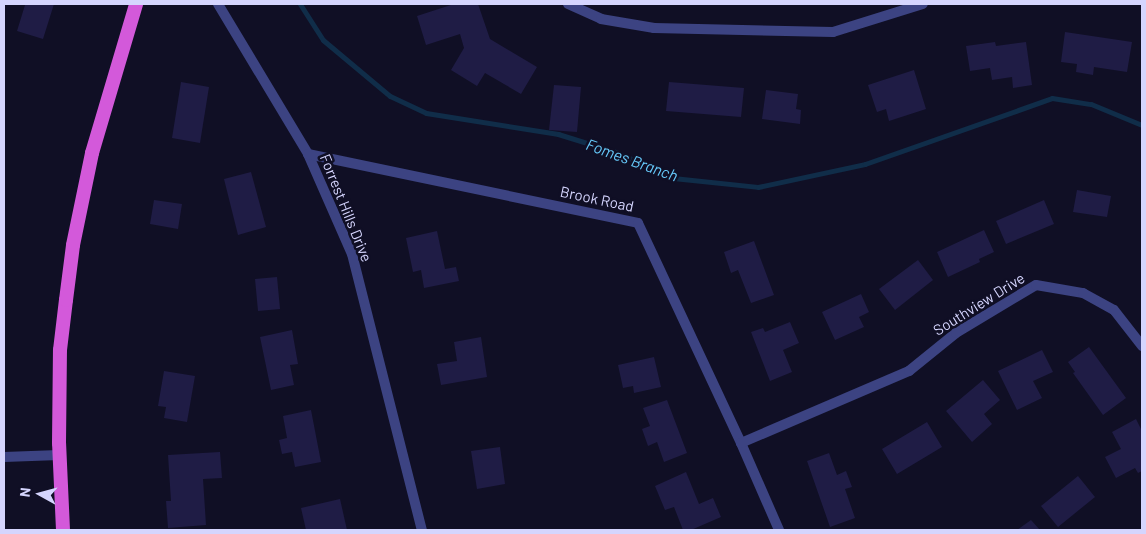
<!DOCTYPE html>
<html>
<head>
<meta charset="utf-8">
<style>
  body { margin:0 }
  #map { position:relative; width:1146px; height:534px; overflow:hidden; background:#100f25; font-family:Barlow,sans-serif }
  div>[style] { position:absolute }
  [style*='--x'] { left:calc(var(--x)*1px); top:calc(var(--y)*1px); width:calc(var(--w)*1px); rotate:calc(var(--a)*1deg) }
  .stream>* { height:5px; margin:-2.5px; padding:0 2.5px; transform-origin:2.5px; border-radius:2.5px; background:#102d49 }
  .building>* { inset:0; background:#1f1c45 }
  .minor>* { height:10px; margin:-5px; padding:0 5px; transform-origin:5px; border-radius:5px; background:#3c4382 }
  .trunk>* { height:14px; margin:-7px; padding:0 7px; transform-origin:7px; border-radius:7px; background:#d359da }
  span { translate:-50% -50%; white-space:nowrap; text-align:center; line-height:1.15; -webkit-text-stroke:5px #100f25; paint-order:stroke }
  .street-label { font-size:15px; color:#d5d5fe }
  .water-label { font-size:16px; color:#66c9fa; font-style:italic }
  .frame { position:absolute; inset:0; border:5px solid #d5d5fe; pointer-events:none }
  .north { position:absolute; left:15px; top:469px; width:50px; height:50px; -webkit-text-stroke:4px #100f25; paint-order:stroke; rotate:277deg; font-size:14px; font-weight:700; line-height:20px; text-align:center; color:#d5d5fe }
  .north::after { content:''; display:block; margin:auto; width:18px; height:22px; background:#d5d5fe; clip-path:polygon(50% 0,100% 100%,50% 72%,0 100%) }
</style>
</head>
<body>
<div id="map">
  <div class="stream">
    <div style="--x:300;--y:4;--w:43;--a:57.4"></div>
    <div style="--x:323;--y:40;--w:87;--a:39.9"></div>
    <div style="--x:390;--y:96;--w:40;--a:25"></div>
    <div style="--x:426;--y:113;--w:134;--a:9"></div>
    <div style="--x:558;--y:134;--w:61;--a:17.2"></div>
    <div style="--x:616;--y:152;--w:63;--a:24.5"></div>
    <div style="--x:673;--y:178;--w:85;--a:6"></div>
    <div style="--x:758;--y:187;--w:109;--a:-12.1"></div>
    <div style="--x:865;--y:164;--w:198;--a:-19.4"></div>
    <div style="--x:1052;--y:98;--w:39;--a:9"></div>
    <div style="--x:1091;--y:104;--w:55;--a:22.4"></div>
  </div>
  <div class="building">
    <div style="clip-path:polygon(21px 4px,54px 4px,43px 39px,17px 31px,25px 5px)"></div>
    <div style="clip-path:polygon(454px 4px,478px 4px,490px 39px,537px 67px,521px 94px,485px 73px,477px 86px,451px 70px,464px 48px,460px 34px,426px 45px,417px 16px)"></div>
    <div style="clip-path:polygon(1065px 32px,1132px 42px,1127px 72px,1094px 67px,1093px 75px,1076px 72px,1077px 64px,1061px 62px)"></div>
    <div style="clip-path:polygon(995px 42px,996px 46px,1026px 42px,1032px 85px,1013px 88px,1012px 77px,992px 80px,990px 68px,970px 71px,966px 46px)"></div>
    <div style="clip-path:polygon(914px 70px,926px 109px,889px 121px,886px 109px,877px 112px,868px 85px)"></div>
    <div style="clip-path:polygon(181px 82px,209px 87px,200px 143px,172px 138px)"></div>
    <div style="clip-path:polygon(669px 82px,744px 88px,741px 117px,666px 111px)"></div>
    <div style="clip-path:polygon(554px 85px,581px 87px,577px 132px,549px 130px)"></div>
    <div style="clip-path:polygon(766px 90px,798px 94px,796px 109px,801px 110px,800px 124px,762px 119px)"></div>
    <div style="clip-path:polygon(251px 172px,266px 227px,238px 235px,224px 179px)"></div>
    <div style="clip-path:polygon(1077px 190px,1111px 196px,1107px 217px,1073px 212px)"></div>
    <div style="clip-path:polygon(154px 200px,182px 204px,178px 229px,150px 224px)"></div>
    <div style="clip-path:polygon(1044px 200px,1054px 224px,1006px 244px,996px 221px)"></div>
    <div style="clip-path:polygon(984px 230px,994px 252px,979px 259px,980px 262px,948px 277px,937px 252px)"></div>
    <div style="clip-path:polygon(437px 231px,445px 269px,456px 267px,459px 281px,424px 288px,421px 270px,413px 272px,406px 238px)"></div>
    <div style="clip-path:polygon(754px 241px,774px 295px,751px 303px,738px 270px,731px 273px,724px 252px)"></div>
    <div style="clip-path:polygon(918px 260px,933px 280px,895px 310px,879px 289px)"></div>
    <div style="clip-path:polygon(277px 277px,280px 309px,258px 311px,255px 279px)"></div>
    <div style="clip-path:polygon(861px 294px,869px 312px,859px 317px,864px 327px,835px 340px,822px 312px)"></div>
    <div style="clip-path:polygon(790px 322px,799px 343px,783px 350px,792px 372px,770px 381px,751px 332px,763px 328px,765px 332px)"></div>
    <div style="clip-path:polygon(292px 330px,298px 364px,290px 365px,294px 385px,271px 390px,260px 337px)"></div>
    <div style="clip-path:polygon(481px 337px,487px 377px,441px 385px,437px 364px,457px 361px,454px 342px)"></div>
    <div style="clip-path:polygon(1089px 347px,1126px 398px,1103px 415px,1073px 373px,1075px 372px,1068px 362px)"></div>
    <div style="clip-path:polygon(1042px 350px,1053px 372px,1033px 381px,1042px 398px,1017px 410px,998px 371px)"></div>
    <div style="clip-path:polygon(654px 357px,661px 387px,634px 393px,633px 386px,623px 388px,618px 365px)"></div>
    <div style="clip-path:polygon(164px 371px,195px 376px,187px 422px,164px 418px,166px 407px,158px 406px)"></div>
    <div style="clip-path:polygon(983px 380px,1000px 400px,984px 414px,992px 424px,972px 442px,946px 411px)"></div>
    <div style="clip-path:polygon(667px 400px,687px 453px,664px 462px,657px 442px,648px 446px,642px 429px,650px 426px,643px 408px)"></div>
    <div style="clip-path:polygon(311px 410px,321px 462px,295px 467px,292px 452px,282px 454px,279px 440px,287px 438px,283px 416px)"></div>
    <div style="clip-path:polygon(1136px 419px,1142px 431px,1142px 471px,1138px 473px,1135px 468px,1116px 478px,1105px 457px,1121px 449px,1112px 432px)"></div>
    <div style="clip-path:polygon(927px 422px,942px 447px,897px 474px,882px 449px)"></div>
    <div style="clip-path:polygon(500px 447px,505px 484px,477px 489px,471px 451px)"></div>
    <div style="clip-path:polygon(220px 452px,222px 478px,203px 479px,206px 525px,168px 528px,166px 501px,171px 501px,168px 455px)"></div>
    <div style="clip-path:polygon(829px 453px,837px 475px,846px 471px,852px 487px,845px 489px,855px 518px,830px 527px,807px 461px)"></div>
    <div style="clip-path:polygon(686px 472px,699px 504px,713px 498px,721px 517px,691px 530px,683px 530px,674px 507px,665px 510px,655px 486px)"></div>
    <div style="clip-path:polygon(1078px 476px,1095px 497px,1058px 527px,1041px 506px)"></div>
    <div style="clip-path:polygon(340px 499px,347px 530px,306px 530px,301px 508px)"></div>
    <div style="clip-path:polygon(1031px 520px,1040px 530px,1017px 530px)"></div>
  </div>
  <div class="minor">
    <div style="--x:218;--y:4;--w:175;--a:59"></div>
    <div style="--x:308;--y:154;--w:109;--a:66.3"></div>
    <div style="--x:352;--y:254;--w:285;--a:75.8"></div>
    <div style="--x:568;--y:4;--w:36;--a:24"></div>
    <div style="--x:601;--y:19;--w:54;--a:9.6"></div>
    <div style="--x:654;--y:28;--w:179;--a:1.3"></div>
    <div style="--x:833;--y:32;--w:94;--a:-17.3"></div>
    <div style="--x:308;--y:154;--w:337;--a:11.8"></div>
    <div style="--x:638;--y:223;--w:243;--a:64.9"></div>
    <div style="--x:741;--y:443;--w:95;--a:66.4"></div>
    <div style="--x:741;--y:443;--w:183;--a:-23.2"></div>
    <div style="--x:909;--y:371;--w:60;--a:-39"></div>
    <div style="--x:956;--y:333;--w:93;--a:-31"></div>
    <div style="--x:1036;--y:285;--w:48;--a:9.7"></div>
    <div style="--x:1083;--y:293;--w:35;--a:29"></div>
    <div style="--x:1114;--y:310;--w:46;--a:52.1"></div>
    <div style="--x:4;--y:457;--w:55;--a:-2.1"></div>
  </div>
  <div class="trunk">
    <div style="--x:63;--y:530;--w:87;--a:-92.6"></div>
    <div style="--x:59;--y:443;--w:93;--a:-89.4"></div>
    <div style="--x:60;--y:350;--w:50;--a:-83.2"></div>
    <div style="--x:66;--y:300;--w:55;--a:-82.7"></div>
    <div style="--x:73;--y:245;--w:94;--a:-78.3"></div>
    <div style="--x:92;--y:153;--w:155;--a:-73.5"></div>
  </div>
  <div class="street-label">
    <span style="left:597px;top:199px;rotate:12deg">Brook Road</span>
    <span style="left:346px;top:208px;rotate:68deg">Forrest Hills Drive</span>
    <span style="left:979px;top:304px;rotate:-32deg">Southview Drive</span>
  </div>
  <div class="water-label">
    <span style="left:632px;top:160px;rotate:20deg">Fomes Branch</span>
  </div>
  <div class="frame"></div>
  <div class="north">N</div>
</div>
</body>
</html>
